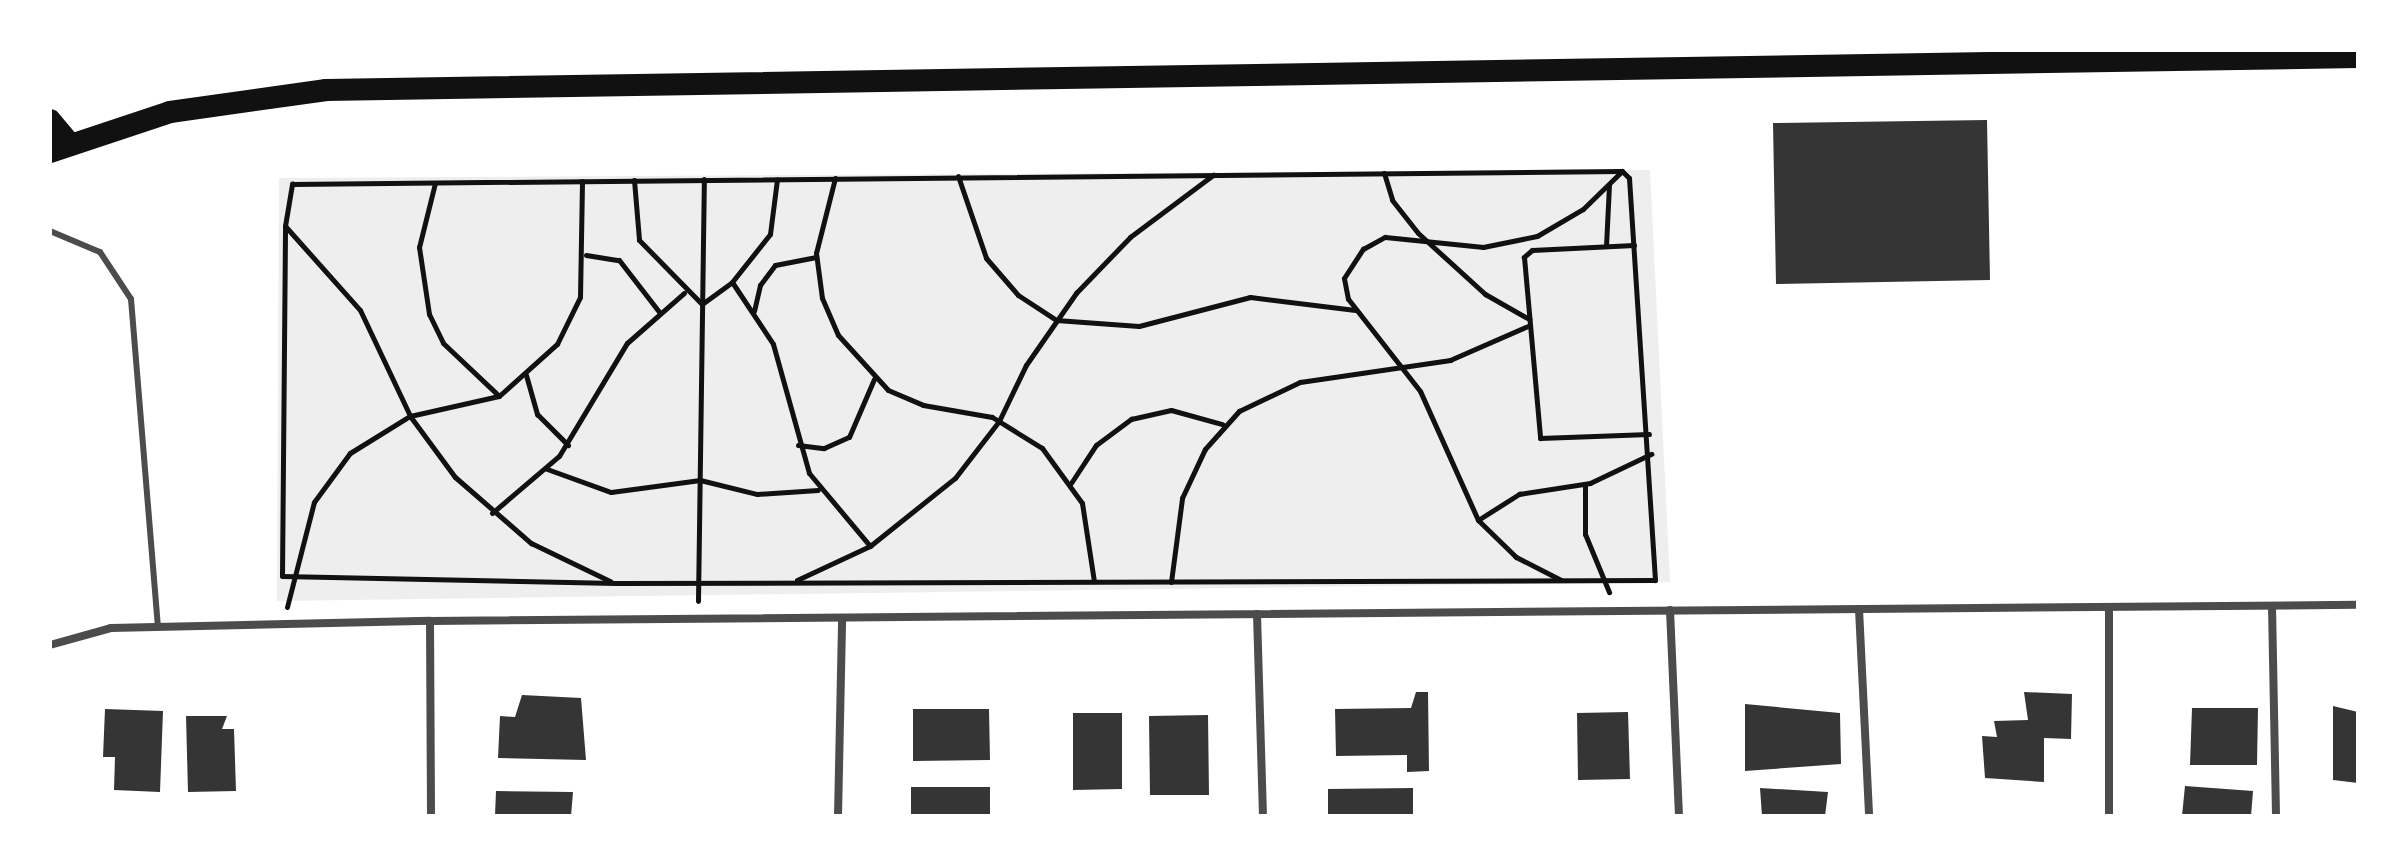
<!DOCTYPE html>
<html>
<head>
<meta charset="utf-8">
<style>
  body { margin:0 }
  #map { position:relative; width:2408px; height:866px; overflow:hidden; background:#fff; font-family:Arial,sans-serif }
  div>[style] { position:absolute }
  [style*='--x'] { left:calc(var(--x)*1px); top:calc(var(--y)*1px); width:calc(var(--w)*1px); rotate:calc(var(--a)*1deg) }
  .green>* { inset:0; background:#eee }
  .building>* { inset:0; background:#353535 }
  .path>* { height:5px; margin:-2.5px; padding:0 2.5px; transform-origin:2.5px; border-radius:2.5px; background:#111 }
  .service>* { height:6px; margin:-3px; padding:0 3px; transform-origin:3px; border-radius:3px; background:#4c4c4c }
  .minor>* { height:8px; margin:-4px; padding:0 4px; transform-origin:4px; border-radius:4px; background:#4c4c4c }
  .trunk>* { height:22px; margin:-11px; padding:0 11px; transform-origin:11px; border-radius:11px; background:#111 }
  span { translate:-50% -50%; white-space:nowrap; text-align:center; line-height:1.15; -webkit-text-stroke:7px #fff; paint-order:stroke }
  .frame { position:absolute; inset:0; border:52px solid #fff; pointer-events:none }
</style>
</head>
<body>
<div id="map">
  <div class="green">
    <div style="clip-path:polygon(1650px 170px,1670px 582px,277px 601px,279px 178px)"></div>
  </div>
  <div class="building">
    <div style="clip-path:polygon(1987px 120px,1990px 280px,1776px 284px,1773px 123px)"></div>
    <div style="clip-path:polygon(1416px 692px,1428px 692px,1429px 771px,1407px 772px,1407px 755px,1336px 756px,1335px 709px,1411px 708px)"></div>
    <div style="clip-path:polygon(2024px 692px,2072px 694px,2071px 739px,2044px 738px,2044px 782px,1985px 778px,1982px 736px,1997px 737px,1994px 721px,2028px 720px)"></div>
    <div style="clip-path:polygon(522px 695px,581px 698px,586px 760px,498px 758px,500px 716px,515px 717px)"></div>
    <div style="clip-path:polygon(1745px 704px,1840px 713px,1841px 764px,1745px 771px)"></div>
    <div style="clip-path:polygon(2333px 706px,2358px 712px,2358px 783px,2333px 780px)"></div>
    <div style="clip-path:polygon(2192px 708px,2258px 708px,2257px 765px,2190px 765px)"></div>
    <div style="clip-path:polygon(105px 709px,163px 711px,160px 792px,114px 790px,115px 757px,103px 757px)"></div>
    <div style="clip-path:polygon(913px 709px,989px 709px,990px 760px,913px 761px)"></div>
    <div style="clip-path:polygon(1628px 712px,1630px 779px,1578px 780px,1577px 713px)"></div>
    <div style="clip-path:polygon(1073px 713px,1122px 713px,1122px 789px,1073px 790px)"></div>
    <div style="clip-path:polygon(1208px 715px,1209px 795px,1150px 795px,1149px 716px)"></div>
    <div style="clip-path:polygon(186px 716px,227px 716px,222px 729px,234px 729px,236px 791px,188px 792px)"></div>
    <div style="clip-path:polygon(2185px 786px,2253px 791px,2251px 816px,2182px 816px)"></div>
    <div style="clip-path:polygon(911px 787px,990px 787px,990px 816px,911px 816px)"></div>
    <div style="clip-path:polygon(1413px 788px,1413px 816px,1328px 816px,1328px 789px)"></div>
    <div style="clip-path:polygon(1760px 788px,1828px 792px,1825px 816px,1762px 816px)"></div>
    <div style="clip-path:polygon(496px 791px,573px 792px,571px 816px,495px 816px)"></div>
  </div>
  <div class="path">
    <div style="--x:1622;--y:171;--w:10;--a:45"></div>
    <div style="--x:1629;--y:178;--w:403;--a:86.3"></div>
    <div style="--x:1655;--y:580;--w:1039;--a:179.83"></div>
    <div style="--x:616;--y:583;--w:334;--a:-178.8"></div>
    <div style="--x:282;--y:576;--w:350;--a:-89.5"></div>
    <div style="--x:285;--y:226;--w:43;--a:-80.5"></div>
    <div style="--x:292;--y:184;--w:1330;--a:-0.56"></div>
    <div style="--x:1384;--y:173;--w:28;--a:73"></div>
    <div style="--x:1392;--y:200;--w:42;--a:51.8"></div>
    <div style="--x:1418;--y:233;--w:91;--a:42.3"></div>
    <div style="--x:1485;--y:294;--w:51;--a:29.6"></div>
    <div style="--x:958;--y:176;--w:87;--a:71.1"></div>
    <div style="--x:986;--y:258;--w:49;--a:49.1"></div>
    <div style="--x:1018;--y:295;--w:45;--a:33.3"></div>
    <div style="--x:1056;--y:320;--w:83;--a:4.1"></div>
    <div style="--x:1139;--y:326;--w:115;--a:-14.6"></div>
    <div style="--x:1250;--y:297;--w:106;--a:7.1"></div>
    <div style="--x:835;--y:178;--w:77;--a:104.2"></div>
    <div style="--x:816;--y:253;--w:45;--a:82.4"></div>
    <div style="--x:822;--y:298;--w:40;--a:66.6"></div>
    <div style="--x:838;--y:335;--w:74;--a:47.7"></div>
    <div style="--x:888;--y:390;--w:38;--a:23"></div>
    <div style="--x:923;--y:405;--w:70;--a:9.9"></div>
    <div style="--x:992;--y:417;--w:59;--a:31.8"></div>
    <div style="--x:1042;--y:448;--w:68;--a:54"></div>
    <div style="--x:1082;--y:503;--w:79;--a:81.3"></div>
    <div style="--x:634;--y:180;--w:60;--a:85.2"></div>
    <div style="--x:639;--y:240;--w:90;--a:45.5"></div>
    <div style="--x:702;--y:304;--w:37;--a:-36"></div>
    <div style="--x:732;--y:282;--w:61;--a:-51.6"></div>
    <div style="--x:770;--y:234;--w:55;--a:-82.7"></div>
    <div style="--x:435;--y:183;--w:66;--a:104"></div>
    <div style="--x:419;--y:247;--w:68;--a:81.5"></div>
    <div style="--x:429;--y:314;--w:32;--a:64"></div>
    <div style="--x:443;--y:343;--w:77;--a:43.4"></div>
    <div style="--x:286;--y:227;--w:111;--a:48.3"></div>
    <div style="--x:360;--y:310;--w:117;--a:64.7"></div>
    <div style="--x:410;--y:416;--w:76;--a:53.6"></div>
    <div style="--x:455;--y:477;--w:101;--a:41"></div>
    <div style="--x:531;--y:543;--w:88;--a:25.7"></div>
    <div style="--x:1634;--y:245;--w:102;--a:177.2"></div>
    <div style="--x:1532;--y:250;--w:11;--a:139"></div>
    <div style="--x:1524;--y:257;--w:182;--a:84.9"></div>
    <div style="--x:1540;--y:438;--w:109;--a:-2.1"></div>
    <div style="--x:1606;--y:246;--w:61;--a:-87.2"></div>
    <div style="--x:586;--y:255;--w:33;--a:9"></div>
    <div style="--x:619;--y:260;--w:67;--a:52.3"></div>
    <div style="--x:732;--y:282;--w:74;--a:56.5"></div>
    <div style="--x:773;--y:344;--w:134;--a:74.4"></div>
    <div style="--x:809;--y:473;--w:95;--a:50.1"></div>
    <div style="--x:754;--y:311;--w:27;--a:-77"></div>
    <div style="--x:760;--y:285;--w:25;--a:-53"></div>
    <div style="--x:775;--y:265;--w:42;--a:-11"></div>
    <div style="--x:526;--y:375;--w:41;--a:74.2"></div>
    <div style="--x:537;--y:414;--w:44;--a:45"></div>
    <div style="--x:798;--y:445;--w:26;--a:7"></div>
    <div style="--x:824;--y:448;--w:27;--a:-24"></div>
    <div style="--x:849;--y:437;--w:63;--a:-66.7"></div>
    <div style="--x:547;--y:469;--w:68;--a:19.8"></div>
    <div style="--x:611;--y:492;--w:90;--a:-7.7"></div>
    <div style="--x:700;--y:480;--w:59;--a:13.8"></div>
    <div style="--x:757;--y:494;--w:61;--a:-3.8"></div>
    <div style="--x:1071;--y:483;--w:45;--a:-56.7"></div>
    <div style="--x:1096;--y:445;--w:44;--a:-36.6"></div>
    <div style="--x:1131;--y:419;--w:41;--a:-12.7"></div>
    <div style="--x:1171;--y:410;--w:53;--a:15.4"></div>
    <div style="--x:1585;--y:484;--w:50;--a:90"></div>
    <div style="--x:1585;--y:534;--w:63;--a:67.5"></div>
    <div style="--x:492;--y:513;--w:88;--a:-40.4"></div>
    <div style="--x:559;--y:456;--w:132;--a:-59"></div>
    <div style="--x:627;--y:343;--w:76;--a:-41.3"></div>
    <div style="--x:1478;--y:520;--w:49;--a:-32.4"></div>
    <div style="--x:1519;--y:494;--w:72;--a:-8.8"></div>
    <div style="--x:1590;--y:483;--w:68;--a:-25.4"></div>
    <div style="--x:797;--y:580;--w:81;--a:-25"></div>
    <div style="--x:870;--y:546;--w:109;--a:-38.7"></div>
    <div style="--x:955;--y:478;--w:72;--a:-52.3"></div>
    <div style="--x:999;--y:421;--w:62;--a:-64.3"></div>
    <div style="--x:1026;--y:365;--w:88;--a:-55.2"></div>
    <div style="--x:1076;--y:293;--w:78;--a:-46"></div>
    <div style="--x:1130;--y:237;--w:104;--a:-36.8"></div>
    <div style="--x:1561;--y:580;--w:51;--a:-152.9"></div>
    <div style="--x:1516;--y:557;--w:53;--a:-135.8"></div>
    <div style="--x:1478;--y:520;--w:141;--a:-114.2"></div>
    <div style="--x:1420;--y:391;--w:117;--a:-128"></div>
    <div style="--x:1348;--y:299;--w:21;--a:-101"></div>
    <div style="--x:1344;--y:278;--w:35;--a:-57"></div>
    <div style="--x:1363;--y:249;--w:25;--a:-29"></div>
    <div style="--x:1385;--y:237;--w:99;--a:5.8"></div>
    <div style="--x:1483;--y:247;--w:55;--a:-11.5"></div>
    <div style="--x:1537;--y:236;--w:53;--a:-30.4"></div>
    <div style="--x:1583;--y:209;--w:53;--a:-44.2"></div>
    <div style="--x:1171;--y:582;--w:85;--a:-82.5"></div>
    <div style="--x:1182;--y:498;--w:54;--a:-64.9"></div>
    <div style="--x:1205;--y:449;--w:51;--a:-48.2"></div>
    <div style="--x:1239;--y:411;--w:68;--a:-25.4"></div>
    <div style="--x:1300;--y:382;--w:152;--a:-8.3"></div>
    <div style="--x:1450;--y:360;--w:87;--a:-23.6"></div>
    <div style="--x:698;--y:601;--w:422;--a:-89.2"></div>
    <div style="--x:287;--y:607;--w:108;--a:-75.6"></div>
    <div style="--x:314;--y:502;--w:61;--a:-53.7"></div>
    <div style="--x:350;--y:453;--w:70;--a:-31.7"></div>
    <div style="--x:410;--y:416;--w:91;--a:-12.7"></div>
    <div style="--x:499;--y:396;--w:78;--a:-41.9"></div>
    <div style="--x:557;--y:344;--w:52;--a:-63.9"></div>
    <div style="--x:580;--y:297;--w:116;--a:-89"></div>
  </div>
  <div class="service">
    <div style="--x:50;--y:231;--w:54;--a:22.8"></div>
    <div style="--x:100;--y:252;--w:56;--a:56.6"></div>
    <div style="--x:131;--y:299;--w:329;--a:85.3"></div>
  </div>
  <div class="minor">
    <div style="--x:2272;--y:606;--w:210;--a:88.9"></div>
    <div style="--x:2109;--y:607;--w:209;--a:90"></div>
    <div style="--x:1859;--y:609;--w:207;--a:87.2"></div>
    <div style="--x:1670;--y:610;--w:206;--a:87.5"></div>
    <div style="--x:1257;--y:614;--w:202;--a:88.3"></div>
    <div style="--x:430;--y:621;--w:195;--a:89.7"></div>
    <div style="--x:50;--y:645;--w:63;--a:-15.6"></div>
    <div style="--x:111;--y:628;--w:319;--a:-1.3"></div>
    <div style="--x:430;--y:621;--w:1928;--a:-0.48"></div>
    <div style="--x:838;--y:816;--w:198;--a:-88.8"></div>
  </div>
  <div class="trunk">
    <div style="--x:50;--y:120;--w:31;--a:50"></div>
    <div style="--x:50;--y:152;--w:126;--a:-18.4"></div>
    <div style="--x:170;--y:112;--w:158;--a:-8"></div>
    <div style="--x:326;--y:90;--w:2032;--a:-0.93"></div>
  </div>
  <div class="frame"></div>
</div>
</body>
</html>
